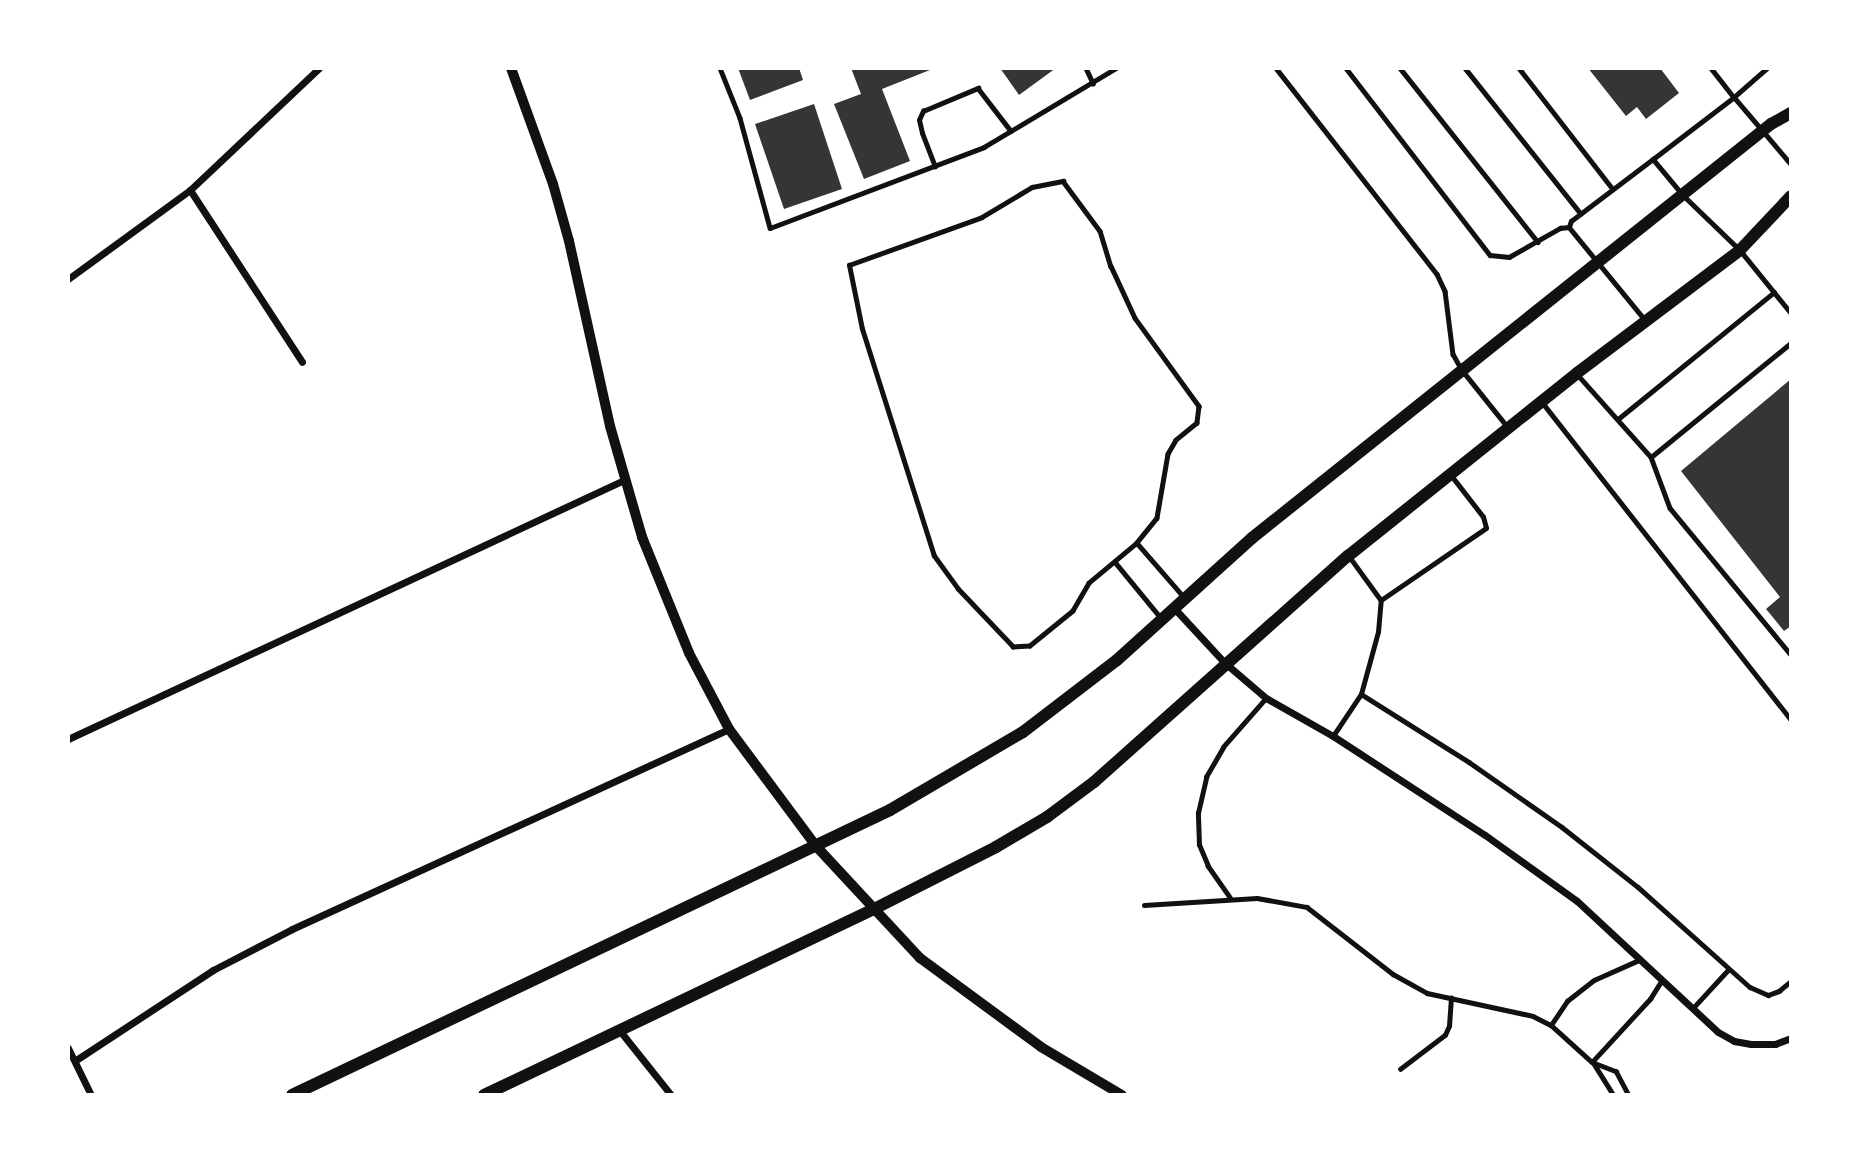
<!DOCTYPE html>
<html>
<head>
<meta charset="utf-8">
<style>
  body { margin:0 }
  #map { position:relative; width:1859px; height:1163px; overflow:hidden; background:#fff; font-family:"Source Sans 3",sans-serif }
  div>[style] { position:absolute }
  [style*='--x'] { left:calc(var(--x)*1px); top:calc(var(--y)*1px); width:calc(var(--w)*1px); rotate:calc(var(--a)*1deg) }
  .building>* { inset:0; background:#353535 }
  .service>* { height:4.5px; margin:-2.25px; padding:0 2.25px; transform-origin:2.25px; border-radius:2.25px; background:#111 }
  .minor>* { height:7px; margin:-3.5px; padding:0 3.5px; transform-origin:3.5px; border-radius:3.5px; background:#111 }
  .tertiary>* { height:10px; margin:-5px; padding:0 5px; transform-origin:5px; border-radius:5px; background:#111 }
  .secondary>* { height:12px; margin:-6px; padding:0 6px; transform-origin:6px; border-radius:6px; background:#111 }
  span { translate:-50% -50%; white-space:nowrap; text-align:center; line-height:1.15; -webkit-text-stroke:5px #fff; paint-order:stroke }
  .frame { position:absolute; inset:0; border:70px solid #fff; pointer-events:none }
</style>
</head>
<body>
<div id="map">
  <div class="building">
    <div style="clip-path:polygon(738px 68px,799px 68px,803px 80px,750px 100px)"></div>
    <div style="clip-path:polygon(851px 68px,935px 68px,882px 89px,910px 161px,864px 179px,834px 104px,861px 94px)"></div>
    <div style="clip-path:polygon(1000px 68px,1056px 68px,1019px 95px)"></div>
    <div style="clip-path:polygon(1588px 68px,1660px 68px,1679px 93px,1646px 119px,1637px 107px,1626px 116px)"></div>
    <div style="clip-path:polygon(814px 104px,842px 189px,784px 209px,755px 124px)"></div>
    <div style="clip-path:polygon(1791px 379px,1791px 626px,1784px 631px,1766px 609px,1780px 597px,1681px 471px)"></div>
  </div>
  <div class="service">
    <div style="--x:720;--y:68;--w:54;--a:68.2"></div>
    <div style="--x:740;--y:118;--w:114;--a:74.7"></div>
    <div style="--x:770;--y:228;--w:229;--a:-20.7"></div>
    <div style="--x:984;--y:147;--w:154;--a:-30.9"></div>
    <div style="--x:1086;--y:68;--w:17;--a:65"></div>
    <div style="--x:1276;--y:68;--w:261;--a:52"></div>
    <div style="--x:1437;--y:274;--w:19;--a:65"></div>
    <div style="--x:1445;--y:291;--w:64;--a:82.8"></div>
    <div style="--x:1453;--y:354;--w:18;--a:61"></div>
    <div style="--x:1462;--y:370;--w:70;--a:51.3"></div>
    <div style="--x:1346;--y:68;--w:236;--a:52.4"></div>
    <div style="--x:1490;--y:255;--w:19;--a:6"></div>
    <div style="--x:1509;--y:257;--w:59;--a:-29.6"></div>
    <div style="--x:1560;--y:228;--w:9;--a:-6"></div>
    <div style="--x:1569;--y:227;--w:120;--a:50.7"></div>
    <div style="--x:1400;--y:68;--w:222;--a:51.6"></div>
    <div style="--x:1465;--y:68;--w:186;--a:51.5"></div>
    <div style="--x:1519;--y:68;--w:153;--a:52.2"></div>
    <div style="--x:1711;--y:68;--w:37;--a:52"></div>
    <div style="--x:1734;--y:97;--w:44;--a:-41.3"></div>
    <div style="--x:1653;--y:159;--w:102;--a:-37.4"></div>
    <div style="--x:1734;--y:97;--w:88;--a:49.6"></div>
    <div style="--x:935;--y:167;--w:36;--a:-111"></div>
    <div style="--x:922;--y:133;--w:13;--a:-103"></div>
    <div style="--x:919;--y:120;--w:10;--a:-66"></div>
    <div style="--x:923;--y:111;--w:60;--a:-22.7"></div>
    <div style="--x:978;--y:88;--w:54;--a:52.5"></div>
    <div style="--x:1569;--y:227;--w:6;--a:-72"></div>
    <div style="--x:1571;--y:221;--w:103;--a:-37.1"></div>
    <div style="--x:1653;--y:159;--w:47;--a:50.2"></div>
    <div style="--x:1683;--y:195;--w:79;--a:44"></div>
    <div style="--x:1740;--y:250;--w:81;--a:51"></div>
    <div style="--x:1577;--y:374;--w:111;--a:48.3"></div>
    <div style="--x:1651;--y:457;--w:54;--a:69.6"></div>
    <div style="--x:1670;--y:508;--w:190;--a:50.5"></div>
    <div style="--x:1542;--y:402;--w:403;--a:51.9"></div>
    <div style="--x:1618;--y:419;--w:201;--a:-39.1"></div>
    <div style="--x:1651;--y:457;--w:181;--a:-39.2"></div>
    <div style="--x:1137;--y:543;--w:62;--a:140.2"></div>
    <div style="--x:1089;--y:583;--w:32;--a:120"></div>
    <div style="--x:1073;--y:611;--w:55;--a:140.9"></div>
    <div style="--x:1030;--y:646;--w:17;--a:177"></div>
    <div style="--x:1013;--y:647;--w:80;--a:-133.5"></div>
    <div style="--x:958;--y:589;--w:41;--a:-126"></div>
    <div style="--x:934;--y:556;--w:238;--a:-107.6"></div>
    <div style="--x:862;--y:329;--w:65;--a:-101.5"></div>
    <div style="--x:849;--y:265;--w:141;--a:-19.8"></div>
    <div style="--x:982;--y:217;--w:58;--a:-31"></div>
    <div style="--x:1032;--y:187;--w:32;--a:-11"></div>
    <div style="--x:1063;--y:181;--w:62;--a:53.5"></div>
    <div style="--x:1100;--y:231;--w:37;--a:73"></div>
    <div style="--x:1111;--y:266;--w:57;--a:65.2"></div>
    <div style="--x:1135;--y:318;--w:109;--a:54"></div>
    <div style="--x:1199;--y:406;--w:17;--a:97"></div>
    <div style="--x:1197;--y:423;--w:27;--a:141"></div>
    <div style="--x:1176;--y:440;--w:16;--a:120"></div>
    <div style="--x:1168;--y:454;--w:65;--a:99.8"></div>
    <div style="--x:1157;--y:518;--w:32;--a:129"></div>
    <div style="--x:1137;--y:543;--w:72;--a:49"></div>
    <div style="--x:1349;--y:556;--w:54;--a:54"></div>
    <div style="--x:1381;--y:600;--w:127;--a:-34.4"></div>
    <div style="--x:1486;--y:528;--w:11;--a:-105"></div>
    <div style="--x:1483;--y:517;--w:51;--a:-127.8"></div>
    <div style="--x:1115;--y:562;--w:72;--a:50.6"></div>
    <div style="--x:1361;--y:694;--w:64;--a:-74.7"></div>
    <div style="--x:1378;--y:632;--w:32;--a:-85"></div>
    <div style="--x:1333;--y:736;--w:50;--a:-56.3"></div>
    <div style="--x:1361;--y:694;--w:128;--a:32.2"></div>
    <div style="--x:1469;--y:762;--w:113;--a:35"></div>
    <div style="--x:1562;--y:827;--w:97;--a:38.3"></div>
    <div style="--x:1638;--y:887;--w:150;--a:41.8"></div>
    <div style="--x:1750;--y:987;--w:20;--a:24"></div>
    <div style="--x:1768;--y:995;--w:12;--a:-20"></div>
    <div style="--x:1779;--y:991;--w:16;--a:-40"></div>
    <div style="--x:1230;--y:898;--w:39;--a:-125"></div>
    <div style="--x:1208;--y:866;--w:23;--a:-113"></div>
    <div style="--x:1199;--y:845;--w:32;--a:-92"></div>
    <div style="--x:1198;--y:813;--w:37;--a:-77"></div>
    <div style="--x:1206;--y:777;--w:34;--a:-60"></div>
    <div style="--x:1223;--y:747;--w:65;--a:-48.7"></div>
    <div style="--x:1144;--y:905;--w:113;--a:-3.5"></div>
    <div style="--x:1257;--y:898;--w:51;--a:10.2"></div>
    <div style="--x:1307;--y:907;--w:109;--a:37.9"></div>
    <div style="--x:1393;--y:974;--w:39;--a:29"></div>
    <div style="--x:1427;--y:993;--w:108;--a:12.2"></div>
    <div style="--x:1533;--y:1016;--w:20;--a:27"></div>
    <div style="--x:1551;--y:1025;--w:55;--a:42.1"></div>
    <div style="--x:1592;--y:1062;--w:86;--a:-47.4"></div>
    <div style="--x:1650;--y:999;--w:22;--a:-58"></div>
    <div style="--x:1693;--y:1008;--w:52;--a:-47.4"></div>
    <div style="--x:1551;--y:1025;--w:29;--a:-56"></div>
    <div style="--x:1567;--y:1001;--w:34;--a:-38"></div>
    <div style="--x:1594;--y:980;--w:49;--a:-24"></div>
    <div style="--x:1400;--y:1069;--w:56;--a:-37.1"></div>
    <div style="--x:1445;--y:1035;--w:10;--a:-66"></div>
    <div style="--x:1449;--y:1026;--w:28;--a:-86"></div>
    <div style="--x:1613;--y:1095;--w:39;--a:-122"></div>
    <div style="--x:1592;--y:1062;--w:26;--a:21"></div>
    <div style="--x:1616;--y:1071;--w:27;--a:62"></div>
  </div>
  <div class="minor">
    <div style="--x:190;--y:190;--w:205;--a:56.9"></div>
    <div style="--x:68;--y:279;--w:151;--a:-36.1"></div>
    <div style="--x:190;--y:190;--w:178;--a:-43.4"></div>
    <div style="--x:1174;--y:608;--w:75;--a:47.2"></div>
    <div style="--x:1225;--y:663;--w:54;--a:40.5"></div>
    <div style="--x:1266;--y:698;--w:77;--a:29.6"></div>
    <div style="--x:1333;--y:736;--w:181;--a:33.1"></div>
    <div style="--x:1485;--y:835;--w:113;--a:35.7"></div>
    <div style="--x:1577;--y:901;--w:192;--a:42.9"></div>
    <div style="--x:1718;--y:1032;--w:18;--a:29"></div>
    <div style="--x:1734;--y:1041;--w:17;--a:10"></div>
    <div style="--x:1751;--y:1044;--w:24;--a:0"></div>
    <div style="--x:1775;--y:1044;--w:17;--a:-21"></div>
    <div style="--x:68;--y:739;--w:613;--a:-24.98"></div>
    <div style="--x:620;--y:1031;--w:82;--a:51.4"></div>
    <div style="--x:68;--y:1048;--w:52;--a:63.9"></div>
    <div style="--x:76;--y:1060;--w:164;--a:-33.3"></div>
    <div style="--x:213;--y:970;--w:89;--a:-27.4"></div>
    <div style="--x:292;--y:929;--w:481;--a:-24.6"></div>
  </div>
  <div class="tertiary">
    <div style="--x:511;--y:68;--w:123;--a:70.1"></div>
    <div style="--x:553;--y:184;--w:59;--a:74.3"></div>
    <div style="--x:569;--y:241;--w:189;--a:77.5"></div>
    <div style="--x:610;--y:426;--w:116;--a:73.9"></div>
    <div style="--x:642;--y:537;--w:125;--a:67.9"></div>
    <div style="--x:689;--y:653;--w:86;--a:62.2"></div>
    <div style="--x:729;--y:729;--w:144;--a:53.4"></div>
    <div style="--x:815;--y:845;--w:154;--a:47.1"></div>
    <div style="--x:920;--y:958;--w:150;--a:36.3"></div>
    <div style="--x:1041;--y:1047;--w:94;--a:30.7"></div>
  </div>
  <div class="secondary">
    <div style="--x:292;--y:1095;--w:662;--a:-25.48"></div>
    <div style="--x:890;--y:810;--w:154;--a:-30.4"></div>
    <div style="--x:1023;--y:732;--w:118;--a:-37.5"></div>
    <div style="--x:1117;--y:660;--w:182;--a:-42.1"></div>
    <div style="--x:1252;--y:538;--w:664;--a:-38.58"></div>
    <div style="--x:1771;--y:124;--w:23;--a:-29"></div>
    <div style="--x:484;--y:1095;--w:430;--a:-25.5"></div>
    <div style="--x:872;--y:910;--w:139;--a:-26.9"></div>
    <div style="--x:996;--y:847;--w:59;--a:-30.5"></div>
    <div style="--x:1047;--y:817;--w:59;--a:-36.7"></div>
    <div style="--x:1094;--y:782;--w:340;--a:-41.7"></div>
    <div style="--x:1348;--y:556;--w:293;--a:-38.6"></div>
    <div style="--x:1577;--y:373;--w:204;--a:-37"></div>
    <div style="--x:1740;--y:250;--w:74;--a:-46.6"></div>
  </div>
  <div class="frame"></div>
</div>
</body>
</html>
